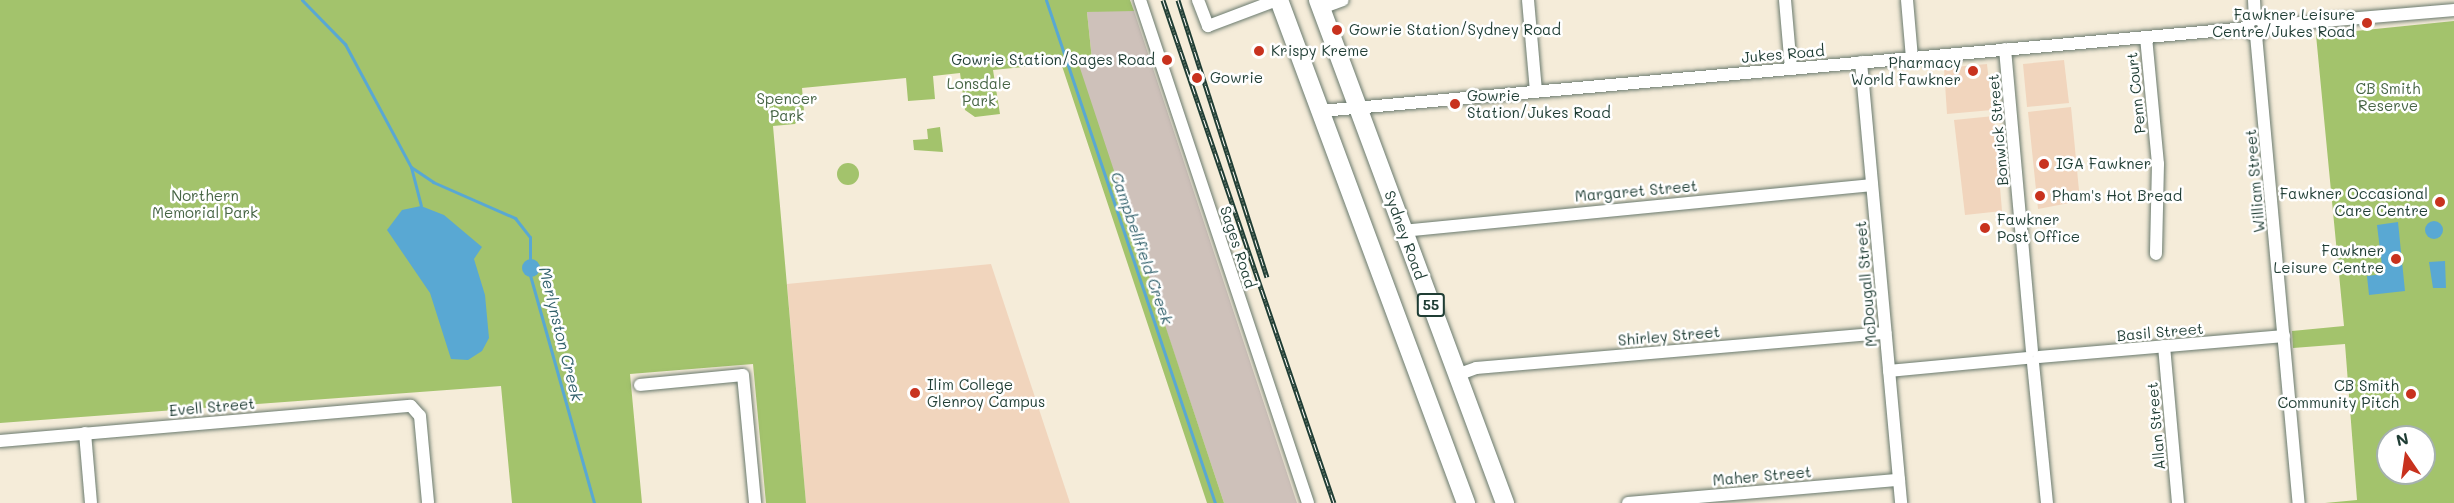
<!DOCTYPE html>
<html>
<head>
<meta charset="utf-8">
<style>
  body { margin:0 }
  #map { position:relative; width:2454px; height:503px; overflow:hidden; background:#f5ecd9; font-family:Mali,sans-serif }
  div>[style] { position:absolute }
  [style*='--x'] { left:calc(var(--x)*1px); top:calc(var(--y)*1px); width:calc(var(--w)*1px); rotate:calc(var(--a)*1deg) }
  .built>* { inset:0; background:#f1d5bd }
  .industrial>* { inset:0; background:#cec1ba }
  .green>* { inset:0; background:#a3c36c }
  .round { border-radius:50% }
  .water>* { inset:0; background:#59a8d3 }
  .stream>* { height:3px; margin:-1.5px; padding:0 1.5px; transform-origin:1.5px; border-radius:1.5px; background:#59a8d3 }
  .roads { filter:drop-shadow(0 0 2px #6a7a6e) drop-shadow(0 0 2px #6a7a6e) }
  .minor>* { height:12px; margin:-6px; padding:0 6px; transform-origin:6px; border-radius:6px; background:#fff }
  .minor>.ring { margin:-6px; padding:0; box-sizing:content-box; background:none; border:12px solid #fff; border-radius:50% }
  .highway>* { height:18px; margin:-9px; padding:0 9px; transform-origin:9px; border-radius:9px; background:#fff }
  .rail>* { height:5px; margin-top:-2.5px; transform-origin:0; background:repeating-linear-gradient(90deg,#fff 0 9px,#1f3d34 0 18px); box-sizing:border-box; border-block:2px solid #1f3d34 }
  .dots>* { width:16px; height:16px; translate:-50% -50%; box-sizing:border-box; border:3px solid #fff; border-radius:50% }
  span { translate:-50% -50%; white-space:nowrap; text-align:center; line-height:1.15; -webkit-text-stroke:5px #fff; paint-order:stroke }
  .shield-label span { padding:2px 4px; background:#fff; border:2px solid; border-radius:4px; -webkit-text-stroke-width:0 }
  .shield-label { font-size:14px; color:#1f3d34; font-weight:700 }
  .poi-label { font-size:15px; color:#1f3d34 }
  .right { translate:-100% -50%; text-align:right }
  .left { translate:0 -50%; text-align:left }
  .street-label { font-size:15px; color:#1f3d34 }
  .park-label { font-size:15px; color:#476545 }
  .water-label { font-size:16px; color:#33626c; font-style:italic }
  .north { position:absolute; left:2376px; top:425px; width:60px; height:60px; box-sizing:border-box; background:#fff; border:2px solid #a5b1ae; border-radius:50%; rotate:347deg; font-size:16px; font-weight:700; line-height:24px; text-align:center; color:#1f3d34 }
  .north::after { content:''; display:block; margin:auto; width:21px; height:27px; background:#c8321e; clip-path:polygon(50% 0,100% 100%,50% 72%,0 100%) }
</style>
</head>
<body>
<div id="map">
  <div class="built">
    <div style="clip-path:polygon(2064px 60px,2069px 103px,2027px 107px,2023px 64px)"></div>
    <div style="clip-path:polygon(1987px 64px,1992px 110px,1947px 114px,1944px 68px)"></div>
    <div style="clip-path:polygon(2071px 107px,2080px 201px,2038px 209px,2028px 112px)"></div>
    <div style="clip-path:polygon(1994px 116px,2002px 211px,1965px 215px,1954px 120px)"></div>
    <div style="clip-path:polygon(991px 264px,1070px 503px,806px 503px,787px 284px)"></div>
  </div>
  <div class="industrial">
    <div style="clip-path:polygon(1130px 8px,1134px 11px,1297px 503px,1224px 503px,1077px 62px,1092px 60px,1087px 12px)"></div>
  </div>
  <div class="green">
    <div style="clip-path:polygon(0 0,1130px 0,1134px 11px,1087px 12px,1092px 60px,1078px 62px,1224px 503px,1207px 503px,1061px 63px,993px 70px,1000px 114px,975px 117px,965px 110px,960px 73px,933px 76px,935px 99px,908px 101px,906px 78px,802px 88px,804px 111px,795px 124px,773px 126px,806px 503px,766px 503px,753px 364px,630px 374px,642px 503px,512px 503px,501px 386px,0 423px)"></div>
    <div style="clip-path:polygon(evenodd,2454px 21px,2454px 503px,2325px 503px,2357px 500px,2345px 344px,2293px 348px,2292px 331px,2344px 326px,2316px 35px,2454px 21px,2388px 437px,2424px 437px,2424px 473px,2388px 473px,2388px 437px)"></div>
    <div style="clip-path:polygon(940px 127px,943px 152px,914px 150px,913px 140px,928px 139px,927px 129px)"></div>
    <div class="round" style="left:837px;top:163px;width:22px;height:22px"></div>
  </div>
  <div class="water">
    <div style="clip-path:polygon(421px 206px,444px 215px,482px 247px,474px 259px,485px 295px,489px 338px,482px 351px,468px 360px,451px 359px,430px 293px,387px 230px,402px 210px)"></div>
    <div class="round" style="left:2425px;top:221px;width:18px;height:18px"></div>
    <div style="clip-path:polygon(2398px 222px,2405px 291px,2369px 295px,2367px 276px,2383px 274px,2377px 225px)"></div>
    <div class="round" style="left:522px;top:259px;width:18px;height:18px"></div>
    <div style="clip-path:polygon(2445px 261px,2446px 288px,2433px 288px,2429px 262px)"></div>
  </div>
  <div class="stream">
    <div style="--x:302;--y:0;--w:62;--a:45.7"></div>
    <div style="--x:345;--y:44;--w:140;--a:61.8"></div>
    <div style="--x:411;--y:167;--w:40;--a:75.6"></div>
    <div style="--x:1046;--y:0;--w:531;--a:71.43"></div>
    <div style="--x:411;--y:167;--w:27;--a:34"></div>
    <div style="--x:433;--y:182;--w:90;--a:23.7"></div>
    <div style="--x:515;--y:218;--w:24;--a:52"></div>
    <div style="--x:530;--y:237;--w:25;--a:90"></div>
    <div style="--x:530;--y:275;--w:237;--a:74.3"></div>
  </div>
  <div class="roads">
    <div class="minor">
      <div style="--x:1140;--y:0;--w:530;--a:71.53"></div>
      <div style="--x:1198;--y:0;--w:28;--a:69"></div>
      <div style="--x:1208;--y:26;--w:74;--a:-20.6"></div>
      <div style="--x:1528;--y:0;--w:91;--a:85"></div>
      <div style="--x:1785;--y:0;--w:68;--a:85"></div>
      <div style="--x:1907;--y:0;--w:58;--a:85.1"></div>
      <div style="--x:2254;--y:0;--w:19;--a:87"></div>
      <div style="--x:1321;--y:8;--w:23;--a:-20"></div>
      <div class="ring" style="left:2248px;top:19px;width:4px;height:4px"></div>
      <div style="--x:2264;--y:26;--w:191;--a:-4.8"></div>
      <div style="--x:2256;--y:35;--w:470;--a:84.8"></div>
      <div style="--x:2146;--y:37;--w:128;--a:84.6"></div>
      <div style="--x:2158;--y:164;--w:90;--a:91.3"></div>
      <div style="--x:2005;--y:49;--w:303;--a:84.9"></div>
      <div style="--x:1861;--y:62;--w:443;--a:84.8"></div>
      <div style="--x:1321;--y:111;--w:931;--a:-5.12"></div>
      <div style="--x:1403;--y:231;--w:471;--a:-5.6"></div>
      <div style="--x:2164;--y:346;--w:158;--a:84.9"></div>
      <div style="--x:2039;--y:357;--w:246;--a:-4.9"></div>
      <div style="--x:2033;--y:363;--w:141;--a:84.3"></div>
      <div style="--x:1889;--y:371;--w:139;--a:-5.4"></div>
      <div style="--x:1457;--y:375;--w:20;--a:-20"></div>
      <div style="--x:1476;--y:368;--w:411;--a:-4.9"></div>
      <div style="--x:640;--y:385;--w:103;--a:-5.5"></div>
      <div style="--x:743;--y:375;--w:129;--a:84.6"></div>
      <div style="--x:85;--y:433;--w:70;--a:85.1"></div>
      <div style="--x:0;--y:441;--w:412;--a:-4.9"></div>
      <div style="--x:411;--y:406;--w:13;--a:48"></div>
      <div style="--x:420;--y:416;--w:87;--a:84.7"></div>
      <div style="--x:1628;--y:503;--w:272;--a:-4.9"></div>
    </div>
    <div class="highway">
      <div style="--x:1279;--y:0;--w:537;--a:69.61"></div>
      <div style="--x:1318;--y:0;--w:537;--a:69.61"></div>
    </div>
  </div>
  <div class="rail">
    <div style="--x:1163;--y:0;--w:531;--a:71.22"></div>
    <div style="--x:1178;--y:0;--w:291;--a:72.2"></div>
  </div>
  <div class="dots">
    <div style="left:2367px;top:23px;background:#c8321e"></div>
    <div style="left:1337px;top:30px;background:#c8321e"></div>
    <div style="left:1259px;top:51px;background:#c8321e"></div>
    <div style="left:1167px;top:60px;background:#c8321e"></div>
    <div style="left:1973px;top:71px;background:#c8321e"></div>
    <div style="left:1197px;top:78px;background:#c8321e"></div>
    <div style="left:1455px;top:104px;background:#c8321e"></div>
    <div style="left:2044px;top:164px;background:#c8321e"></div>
    <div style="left:2040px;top:196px;background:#c8321e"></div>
    <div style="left:2440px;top:202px;background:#c8321e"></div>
    <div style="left:1985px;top:228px;background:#c8321e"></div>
    <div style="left:2396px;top:259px;background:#c8321e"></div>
    <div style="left:915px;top:393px;background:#c8321e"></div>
    <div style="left:2411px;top:394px;background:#c8321e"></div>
  </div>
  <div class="shield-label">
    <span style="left:1431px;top:305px">55</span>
  </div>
  <div class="poi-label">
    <span class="right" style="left:2355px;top:23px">Fawkner Leisure<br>Centre/Jukes Road</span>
    <span class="left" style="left:1349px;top:30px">Gowrie Station/Sydney Road</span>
    <span class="left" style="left:1271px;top:51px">Krispy Kreme</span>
    <span class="right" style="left:1155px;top:60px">Gowrie Station/Sages Road</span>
    <span class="right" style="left:1961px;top:71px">Pharmacy<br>World Fawkner</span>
    <span class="left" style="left:1210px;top:78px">Gowrie</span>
    <span class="left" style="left:1467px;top:104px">Gowrie<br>Station/Jukes Road</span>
    <span class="left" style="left:2056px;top:164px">IGA Fawkner</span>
    <span class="right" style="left:2428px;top:202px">Fawkner Occasional<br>Care Centre</span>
    <span class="left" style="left:2052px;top:196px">Pham's Hot Bread</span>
    <span class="left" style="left:1997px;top:228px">Fawkner<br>Post Office</span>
    <span class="right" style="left:2384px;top:259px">Fawkner<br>Leisure Centre</span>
    <span class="left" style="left:927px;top:393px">Ilim College<br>Glenroy Campus</span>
    <span class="right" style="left:2399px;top:394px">CB Smith<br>Community Pitch</span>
  </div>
  <div class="street-label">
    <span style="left:1783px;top:54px;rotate:-5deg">Jukes Road</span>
    <span style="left:2136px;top:93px;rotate:-96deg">Penn Court</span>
    <span style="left:1998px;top:130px;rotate:-95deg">Bonwick Street</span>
    <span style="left:2255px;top:181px;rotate:-95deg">William Street</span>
    <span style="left:1636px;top:191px;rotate:-5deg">Margaret Street</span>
    <span style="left:1405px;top:235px;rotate:70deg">Sydney Road</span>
    <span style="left:1238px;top:247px;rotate:72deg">Sages Road</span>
    <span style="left:1866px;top:284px;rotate:-95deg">McDougall Street</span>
    <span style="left:2160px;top:332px;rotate:-5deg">Basil Street</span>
    <span style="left:1669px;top:336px;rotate:-5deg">Shirley Street</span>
    <span style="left:212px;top:407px;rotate:-5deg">Evell Street</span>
    <span style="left:2156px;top:426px;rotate:-95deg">Allan Street</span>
    <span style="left:1762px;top:476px;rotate:-5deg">Maher Street</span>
  </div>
  <div class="park-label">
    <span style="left:979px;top:92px">Lonsdale<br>Park</span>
    <span style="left:2388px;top:97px">CB Smith<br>Reserve</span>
    <span style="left:787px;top:107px">Spencer<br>Park</span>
    <span style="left:205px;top:204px">Northern<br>Memorial Park</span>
  </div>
  <div class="water-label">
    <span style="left:1142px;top:248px;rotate:71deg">Campbellfield Creek</span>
    <span style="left:561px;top:334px;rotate:76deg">Merlynston Creek</span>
  </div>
  <div class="north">N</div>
</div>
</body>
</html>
